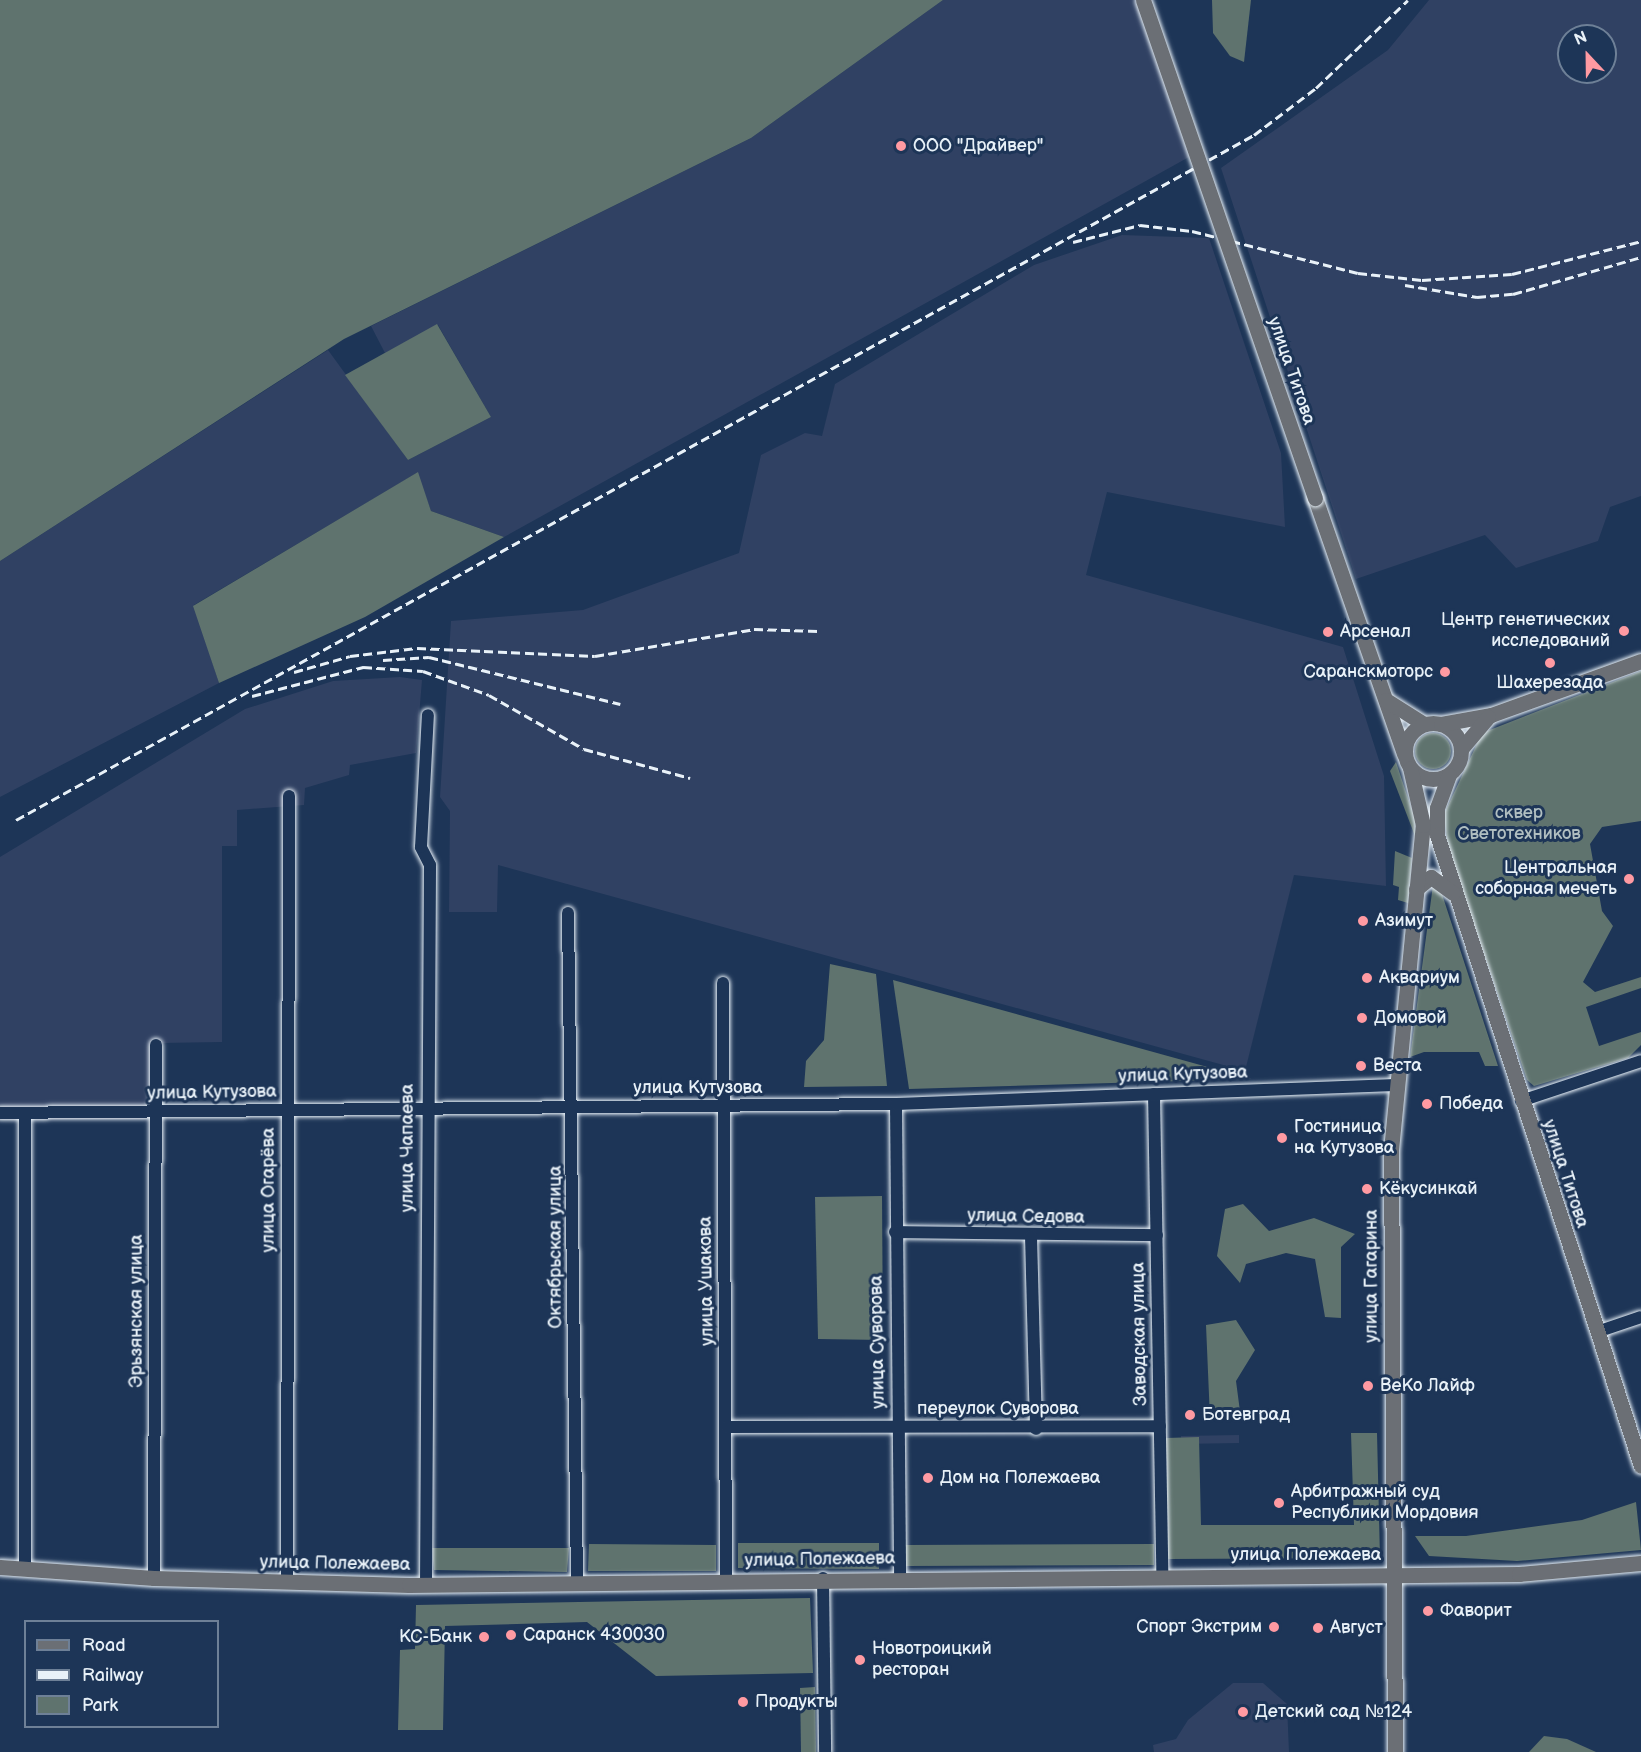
<!DOCTYPE html>
<html>
<head>
<meta charset="utf-8">
<style>
  body { margin:0 }
  #map { position:relative; width:1641px; height:1752px; overflow:hidden; background:#1d3557; font-family:"Balsamiq Sans",sans-serif }
  div>[style] { position:absolute }
  [style*='--x'] { left:calc(var(--x)*1px); top:calc(var(--y)*1px); width:calc(var(--w)*1px); rotate:calc(var(--a)*1deg) }
  .built>* { inset:0; background:#304163 }
  .green>* { inset:0; background:#5f736e }
  .round { border-radius:50% }
  .roads { filter:drop-shadow(0 0 2px #e8f1f8) drop-shadow(0 0 2px #e8f1f8) }
  .minor>* { height:12px; margin:-6px; padding:0 6px; transform-origin:6px; border-radius:6px; background:#1d3557 }
  .major>* { height:15px; margin:-7.5px; padding:0 7.5px; transform-origin:7.5px; border-radius:7.5px; background:#6b6f75 }
  .major>.ring { margin:-7.5px; padding:0; box-sizing:content-box; background:none; border:15px solid #6b6f75; border-radius:50% }
  .rail>* { height:3px; margin-top:-1.5px; transform-origin:0; background:repeating-linear-gradient(90deg,#e8f1f8 0 9px,transparent 0 13.5px) }
  .bridges { filter:drop-shadow(0 0 2px #e8f1f8) drop-shadow(0 0 2px #e8f1f8) }
  .major-bridge>* { height:15px; margin:-7.5px; padding:0 7.5px; transform-origin:7.5px; border-radius:7.5px; background:#6b6f75 }
  .dots>* { width:16px; height:16px; translate:-50% -50%; box-sizing:border-box; border:3px solid #1d3557; border-radius:50% }
  span { translate:-50% -50%; white-space:nowrap; text-align:center; line-height:1.15; -webkit-text-stroke:6px #1d3557; paint-order:stroke }
  .poi-label { font-size:18px; color:#e8f1f8 }
  .left { translate:0 -50%; text-align:left }
  .right { translate:-100% -50%; text-align:right }
  .street-label { font-size:18px; color:#e8f1f8 }
  .park-label { font-size:18px; color:#b1bfc1 }
  .legend { position:absolute; left:24px; top:1620px; width:195px; height:108px; box-sizing:border-box; background:#1d3557; border:2px solid #6e8097; margin:0; padding:8px 10px; list-style:none; font-size:18px; color:#e8f1f8 }
  .legend li { display:flex; align-items:center; gap:12px; height:30px }
  .legend b { width:30px; border:2px solid #6e8097 }
  .north { position:absolute; left:1557px; top:24px; width:60px; height:60px; box-sizing:border-box; background:#1d3557; border:2px solid #6e8097; border-radius:50%; rotate:338deg; font-size:16px; font-weight:700; line-height:24px; text-align:center; color:#e8f1f8 }
  .north::after { content:''; display:block; margin:auto; width:21px; height:27px; background:#ff9aa2; clip-path:polygon(50% 0,100% 100%,50% 72%,0 100%) }
</style>
</head>
<body>
<div id="map">
  <div class="built">
    <div style="clip-path:polygon(943px 0,1136px 0,1189px 157px,504px 537px,431px 511px,417px 473px,194px 605px,219px 683px,0 797px,0 561px,328px 350px,408px 460px,491px 417px,438px 325px,385px 353px,371px 326px,751px 138px)"></div>
    <div style="clip-path:polygon(evenodd,1429px 0,1641px 0,1641px 496px,1610px 507px,1598px 541px,1516px 568px,1485px 535px,1356px 579px,1221px 168px,1388px 50px,1429px 0,1569px 36px,1605px 36px,1605px 72px,1569px 72px,1569px 36px)"></div>
    <div style="clip-path:polygon(1122px 235px,1209px 238px,1281px 453px,1285px 527px,1107px 492px,1086px 575px,1343px 647px,1384px 776px,1386px 886px,1294px 875px,1245px 1071px,498px 865px,497px 912px,449px 912px,450px 811px,440px 797px,451px 621px,583px 610px,739px 553px,761px 455px,805px 433px,822px 436px,835px 384px,1034px 265px)"></div>
    <div style="clip-path:polygon(400px 677px,422px 680px,416px 753px,350px 765px,349px 775px,305px 788px,304px 805px,237px 810px,237px 846px,222px 846px,222px 1042px,160px 1043px,160px 1119px,0 1120px,0 857px,245px 709px,333px 681px)"></div>
    <div style="clip-path:polygon(1239px 1435px,1239px 1443px,1181px 1444px,1181px 1436px)"></div>
    <div style="clip-path:polygon(1233px 1683px,1263px 1683px,1287px 1704px,1289px 1752px,1154px 1752px,1153px 1745px,1176px 1739px,1188px 1720px)"></div>
  </div>
  <div class="green">
    <div style="clip-path:polygon(0 0,943px 0,751px 138px,344px 339px,0 561px)"></div>
    <div style="clip-path:polygon(1212px 0,1251px 0,1244px 62px,1230px 56px,1213px 33px)"></div>
    <div style="clip-path:polygon(437px 324px,491px 417px,408px 460px,345px 375px)"></div>
    <div style="clip-path:polygon(418px 472px,431px 511px,504px 537px,365px 617px,219px 683px,193px 606px)"></div>
    <div style="clip-path:polygon(1641px 671px,1641px 821px,1602px 827px,1590px 844px,1602px 911px,1613px 926px,1583px 982px,1595px 992px,1641px 977px,1641px 988px,1586px 1007px,1599px 1046px,1641px 1032px,1641px 1045px,1628px 1058px,1534px 1086px,1527px 1080px,1448px 848px,1444px 814px,1482px 733px)"></div>
    <div class="round" style="left:1415px;top:733px;width:36px;height:36px"></div>
    <div style="clip-path:polygon(1396px 762px,1415px 819px,1415px 836px,1390px 771px)"></div>
    <div style="clip-path:polygon(1395px 851px,1412px 858px,1408px 903px,1398px 900px,1399px 887px,1393px 885px)"></div>
    <div style="clip-path:polygon(1433px 885px,1440px 888px,1498px 1066px,1485px 1066px,1479px 1052px,1424px 1052px,1410px 1057px)"></div>
    <div style="clip-path:polygon(830px 964px,876px 974px,887px 1086px,804px 1087px,806px 1061px,824px 1040px)"></div>
    <div style="clip-path:polygon(893px 980px,1251px 1079px,909px 1089px)"></div>
    <div style="clip-path:polygon(882px 1196px,883px 1340px,818px 1339px,815px 1197px)"></div>
    <div style="clip-path:polygon(1243px 1204px,1269px 1231px,1314px 1218px,1355px 1234px,1341px 1247px,1341px 1318px,1325px 1317px,1315px 1259px,1286px 1253px,1246px 1264px,1240px 1283px,1217px 1256px,1225px 1209px)"></div>
    <div style="clip-path:polygon(1236px 1320px,1255px 1350px,1236px 1381px,1241px 1419px,1210px 1419px,1206px 1325px)"></div>
    <div style="clip-path:polygon(1351px 1433px,1377px 1433px,1380px 1558px,1168px 1559px,1166px 1438px,1199px 1437px,1201px 1525px,1354px 1525px)"></div>
    <div style="clip-path:polygon(1636px 1502px,1641px 1550px,1517px 1561px,1429px 1556px,1415px 1536px,1466px 1536px,1582px 1520px)"></div>
    <div style="clip-path:polygon(738px 1543px,879px 1543px,879px 1569px,738px 1568px)"></div>
    <div style="clip-path:polygon(589px 1544px,716px 1545px,716px 1571px,588px 1571px)"></div>
    <div style="clip-path:polygon(1154px 1544px,1154px 1565px,906px 1566px,906px 1545px)"></div>
    <div style="clip-path:polygon(432px 1548px,569px 1548px,567px 1572px,434px 1570px)"></div>
    <div style="clip-path:polygon(810px 1598px,813px 1673px,656px 1676px,587px 1622px,445px 1626px,443px 1730px,398px 1730px,400px 1650px,415px 1649px,416px 1605px)"></div>
    <div style="clip-path:polygon(815px 1687px,816px 1752px,801px 1752px,800px 1688px)"></div>
    <div style="clip-path:polygon(1544px 1736px,1567px 1739px,1596px 1752px,1529px 1752px)"></div>
  </div>
  <div class="roads">
    <div class="minor">
      <div style="--x:568;--y:913;--w:668;--a:89.23"></div>
      <div style="--x:723;--y:983;--w:597;--a:89.71"></div>
      <div style="--x:1154;--y:1094;--w:481;--a:89"></div>
      <div style="--x:1521;--y:1101;--w:126;--a:-18.4"></div>
      <div style="--x:896;--y:1104;--w:474;--a:89.5"></div>
      <div style="--x:0;--y:1113;--w:896;--a:-0.58"></div>
      <div style="--x:896;--y:1104;--w:500;--a:-2.18"></div>
      <div style="--x:25;--y:1113;--w:456;--a:90"></div>
      <div style="--x:895;--y:1232;--w:262;--a:0.7"></div>
      <div style="--x:1031;--y:1236;--w:193;--a:88.5"></div>
      <div style="--x:1597;--y:1332;--w:46;--a:-18.8"></div>
      <div style="--x:727;--y:1427;--w:433;--a:-0.1"></div>
      <div style="--x:154;--y:1578;--w:533;--a:-89.79"></div>
      <div style="--x:823;--y:1578;--w:174;--a:89.3"></div>
      <div style="--x:287;--y:1583;--w:787;--a:-89.85"></div>
      <div style="--x:426;--y:1585;--w:720;--a:-89.68"></div>
      <div style="--x:430;--y:865;--w:20;--a:-117"></div>
      <div style="--x:421;--y:847;--w:132;--a:-87"></div>
    </div>
    <div class="major">
      <div style="--x:1315;--y:498;--w:271;--a:70.8"></div>
      <div style="--x:1386;--y:700;--w:45;--a:32.3"></div>
      <div class="ring" style="left:1405px;top:723px;width:41px;height:41px"></div>
      <div style="--x:1441;--y:724;--w:51;--a:-10.2"></div>
      <div style="--x:1491;--y:715;--w:159;--a:-19.8"></div>
      <div style="--x:1461;--y:749;--w:42;--a:-49.8"></div>
      <div style="--x:1449;--y:775;--w:35;--a:110"></div>
      <div style="--x:1437;--y:808;--w:27;--a:90"></div>
      <div style="--x:1437;--y:835;--w:663;--a:72.08"></div>
      <div style="--x:1416;--y:889;--w:19;--a:-39"></div>
      <div style="--x:1431;--y:877;--w:27;--a:36"></div>
      <div style="--x:0;--y:1567;--w:154;--a:4.1"></div>
      <div style="--x:154;--y:1578;--w:255;--a:1.6"></div>
      <div style="--x:409;--y:1585;--w:1110;--a:-0.57"></div>
      <div style="--x:1519;--y:1574;--w:122;--a:-5.2"></div>
      <div style="--x:1395;--y:1752;--w:602;--a:-90.38"></div>
      <div style="--x:1391;--y:1150;--w:327;--a:-84.4"></div>
      <div style="--x:1423;--y:825;--w:58;--a:-102.8"></div>
    </div>
  </div>
  <div class="rail">
    <div style="--x:1073;--y:242;--w:69;--a:-14.2"></div>
    <div style="--x:1140;--y:225;--w:52;--a:6.6"></div>
    <div style="--x:1192;--y:231;--w:171;--a:14.2"></div>
    <div style="--x:1358;--y:273;--w:64;--a:6.2"></div>
    <div style="--x:1422;--y:280;--w:90;--a:-3.8"></div>
    <div style="--x:1512;--y:274;--w:133;--a:-14.3"></div>
    <div style="--x:1405;--y:285;--w:73;--a:9.5"></div>
    <div style="--x:1477;--y:297;--w:36;--a:-5"></div>
    <div style="--x:1513;--y:294;--w:133;--a:-16.1"></div>
    <div style="--x:383;--y:660;--w:46;--a:-3.7"></div>
    <div style="--x:429;--y:657;--w:197;--a:13.8"></div>
    <div style="--x:294;--y:672;--w:58;--a:-15.9"></div>
    <div style="--x:350;--y:656;--w:67;--a:-6.8"></div>
    <div style="--x:417;--y:648;--w:178;--a:2.6"></div>
    <div style="--x:595;--y:656;--w:161;--a:-9.6"></div>
    <div style="--x:754;--y:629;--w:64;--a:1.8"></div>
    <div style="--x:252;--y:696;--w:115;--a:-14.6"></div>
    <div style="--x:363;--y:667;--w:60;--a:3.8"></div>
    <div style="--x:423;--y:671;--w:70;--a:20"></div>
    <div style="--x:489;--y:695;--w:109;--a:29.6"></div>
    <div style="--x:584;--y:749;--w:110;--a:15.3"></div>
    <div style="--x:16;--y:820;--w:1415;--a:-28.96"></div>
    <div style="--x:1254;--y:135;--w:78;--a:-37.2"></div>
    <div style="--x:1316;--y:88;--w:127;--a:-43.7"></div>
  </div>
  <div class="bridges">
    <div class="major-bridge">
      <div style="--x:1143;--y:0;--w:527;--a:70.95"></div>
    </div>
  </div>
  <div class="dots">
    <div style="left:901px;top:146px;background:#ff9aa2"></div>
    <div style="left:1624px;top:631px;background:#ff9aa2"></div>
    <div style="left:1328px;top:632px;background:#ff9aa2"></div>
    <div style="left:1550px;top:663px;background:#ff9aa2"></div>
    <div style="left:1445px;top:672px;background:#ff9aa2"></div>
    <div style="left:1629px;top:879px;background:#ff9aa2"></div>
    <div style="left:1363px;top:921px;background:#ff9aa2"></div>
    <div style="left:1367px;top:978px;background:#ff9aa2"></div>
    <div style="left:1362px;top:1018px;background:#ff9aa2"></div>
    <div style="left:1361px;top:1066px;background:#ff9aa2"></div>
    <div style="left:1427px;top:1104px;background:#ff9aa2"></div>
    <div style="left:1282px;top:1138px;background:#ff9aa2"></div>
    <div style="left:1367px;top:1189px;background:#ff9aa2"></div>
    <div style="left:1368px;top:1386px;background:#ff9aa2"></div>
    <div style="left:1190px;top:1415px;background:#ff9aa2"></div>
    <div style="left:928px;top:1478px;background:#ff9aa2"></div>
    <div style="left:1279px;top:1503px;background:#ff9aa2"></div>
    <div style="left:1428px;top:1611px;background:#ff9aa2"></div>
    <div style="left:1274px;top:1627px;background:#ff9aa2"></div>
    <div style="left:1318px;top:1628px;background:#ff9aa2"></div>
    <div style="left:511px;top:1635px;background:#ff9aa2"></div>
    <div style="left:484px;top:1637px;background:#ff9aa2"></div>
    <div style="left:860px;top:1660px;background:#ff9aa2"></div>
    <div style="left:743px;top:1702px;background:#ff9aa2"></div>
    <div style="left:1243px;top:1712px;background:#ff9aa2"></div>
  </div>
  <div class="poi-label">
    <span class="left" style="left:913px;top:146px">ООО "Драйвер"</span>
    <span class="right" style="left:1610px;top:631px">Центр генетических<br>исследований</span>
    <span class="left" style="left:1340px;top:632px">Арсенал</span>
    <span class="right" style="left:1433px;top:672px">Саранскмоторс</span>
    <span style="left:1550px;top:683px">Шахерезада</span>
    <span class="right" style="left:1617px;top:879px">Центральная<br>соборная мечеть</span>
    <span class="left" style="left:1375px;top:921px">Азимут</span>
    <span class="left" style="left:1379px;top:978px">Аквариум</span>
    <span class="left" style="left:1374px;top:1018px">Домовой</span>
    <span class="left" style="left:1373px;top:1066px">Веста</span>
    <span class="left" style="left:1439px;top:1104px">Победа</span>
    <span class="left" style="left:1294px;top:1138px">Гостиница<br>на Кутузова</span>
    <span class="left" style="left:1379px;top:1189px">Кёкусинкай</span>
    <span class="left" style="left:1380px;top:1386px">ВеКо Лайф</span>
    <span class="left" style="left:1202px;top:1415px">Ботевград</span>
    <span class="left" style="left:940px;top:1478px">Дом на Полежаева</span>
    <span class="left" style="left:1291px;top:1503px">Арбитражный суд<br>Республики Мордовия</span>
    <span class="left" style="left:1440px;top:1611px">Фаворит</span>
    <span class="right" style="left:1262px;top:1627px">Спорт Экстрим</span>
    <span class="left" style="left:1330px;top:1628px">Август</span>
    <span class="left" style="left:523px;top:1635px">Саранск 430030</span>
    <span class="right" style="left:472px;top:1637px">КС-Банк</span>
    <span class="left" style="left:872px;top:1660px">Новотроицкий<br>ресторан</span>
    <span class="left" style="left:755px;top:1702px">Продукты</span>
    <span class="left" style="left:1255px;top:1712px">Детский сад №124</span>
  </div>
  <div class="street-label">
    <span style="left:1291px;top:371px;rotate:71deg">улица Титова</span>
    <span style="left:1183px;top:1075px;rotate:-2deg">улица Кутузова</span>
    <span style="left:698px;top:1088px">улица Кутузова</span>
    <span style="left:212px;top:1093px;rotate:-1deg">улица Кутузова</span>
    <span style="left:408px;top:1148px;rotate:-90deg">улица Чапаева</span>
    <span style="left:1565px;top:1174px;rotate:72deg">улица Титова</span>
    <span style="left:269px;top:1190px;rotate:-90deg">улица Огарёва</span>
    <span style="left:1026px;top:1217px;rotate:1deg">улица Седова</span>
    <span style="left:556px;top:1247px;rotate:-90deg">Октябрьская улица</span>
    <span style="left:1372px;top:1276px;rotate:-90deg">улица Гагарина</span>
    <span style="left:707px;top:1281px;rotate:-91deg">улица Ушакова</span>
    <span style="left:137px;top:1311px;rotate:-90deg">Эрьзянская улица</span>
    <span style="left:1140px;top:1334px;rotate:-91deg">Заводская улица</span>
    <span style="left:878px;top:1342px;rotate:-91deg">улица Суворова</span>
    <span style="left:998px;top:1409px">переулок Суворова</span>
    <span style="left:1306px;top:1555px">улица Полежаева</span>
    <span style="left:820px;top:1560px;rotate:-1deg">улица Полежаева</span>
    <span style="left:335px;top:1564px;rotate:1deg">улица Полежаева</span>
  </div>
  <div class="park-label">
    <span style="left:1519px;top:824px">сквер<br>Светотехников</span>
  </div>
  <ul class="legend">
  <li><b style="height:8px;background:#6b6f75"></b>Road</li>
  <li><b style="height:8px;background:#e8f1f8"></b>Railway</li>
  <li><b style="height:16px;background:#5f736e"></b>Park</li>
  </ul>
  <div class="north">N</div>
</div>
</body>
</html>
